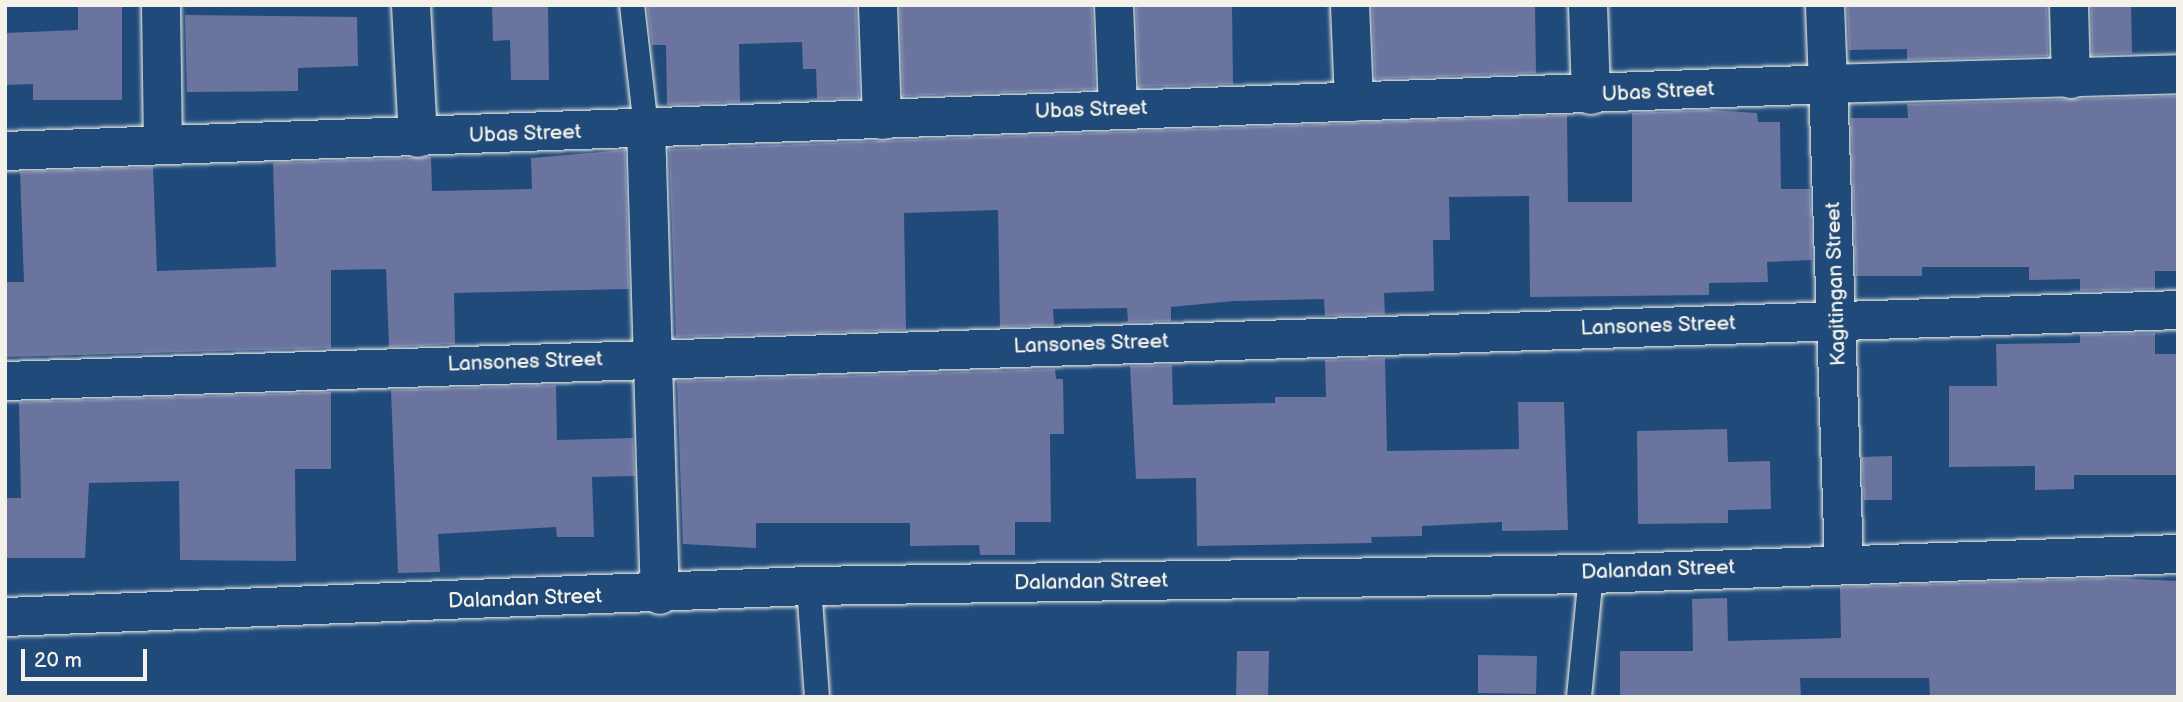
<!DOCTYPE html>
<html>
<head>
<meta charset="utf-8">
<style>
  body { margin:0 }
  #map { position:relative; width:2183px; height:702px; overflow:hidden; background:#1f4a7a; font-family:"Balsamiq Sans",sans-serif }
  div>[style] { position:absolute }
  [style*='--x'] { left:calc(var(--x)*1px); top:calc(var(--y)*1px); width:calc(var(--w)*1px); rotate:calc(var(--a)*1deg) }
  .building>* { inset:0; background:#6a749e }
  .roads { filter:drop-shadow(0 0 2px #f4f1e8) drop-shadow(0 0 2px #f4f1e8) }
  .service>* { height:24px; margin:-12px; padding:0 12px; transform-origin:12px; border-radius:12px; background:#1f4a7a }
  .minor>* { height:38px; margin:-19px; padding:0 19px; transform-origin:19px; border-radius:19px; background:#1f4a7a }
  .tertiary>* { height:38px; margin:-19px; padding:0 19px; transform-origin:19px; border-radius:19px; background:#1f4a7a }
  span { translate:-50% -50%; white-space:nowrap; text-align:center; line-height:1.15; -webkit-text-stroke:5px #1f4a7a; paint-order:stroke }
  .street-label { font-size:21px; color:#f4f1e8 }
  .frame { position:absolute; inset:0; border:7px solid #f4f1e8; pointer-events:none }
  .scale { position:absolute; left:21px; top:649px; width:126px; height:32px; box-sizing:border-box; border:4px solid #f4f1e8; border-top:0; padding-left:9px; font-size:21px; line-height:24px; white-space:nowrap; color:#f4f1e8; -webkit-text-stroke:5px #1f4a7a; paint-order:stroke }
</style>
</head>
<body>
<div id="map">
  <div class="building">
    <div style="clip-path:polygon(78px 5px,122px 5px,122px 100px,33px 100px,33px 84px,5px 85px,5px 33px,78px 30px)"></div>
    <div style="clip-path:polygon(492px 5px,548px 5px,549px 80px,511px 80px,510px 40px,493px 41px)"></div>
    <div style="clip-path:polygon(647px 5px,856px 5px,859px 98px,817px 99px,816px 69px,803px 69px,802px 42px,739px 44px,740px 102px,667px 105px,666px 45px,652px 45px)"></div>
    <div style="clip-path:polygon(900px 5px,1092px 5px,1095px 89px,903px 96px)"></div>
    <div style="clip-path:polygon(1136px 5px,1232px 5px,1233px 84px,1139px 87px)"></div>
    <div style="clip-path:polygon(1372px 5px,1535px 5px,1536px 73px,1375px 79px)"></div>
    <div style="clip-path:polygon(1847px 5px,2047px 5px,2048px 56px,1907px 60px,1907px 49px,1849px 50px)"></div>
    <div style="clip-path:polygon(2091px 5px,2131px 5px,2132px 53px,2092px 55px)"></div>
    <div style="clip-path:polygon(185px 15px,357px 17px,358px 66px,298px 68px,298px 91px,187px 92px)"></div>
    <div style="clip-path:polygon(2178px 96px,2178px 271px,2155px 271px,2155px 289px,2080px 291px,2080px 279px,2029px 280px,2029px 267px,1922px 267px,1922px 276px,1856px 276px,1851px 118px,1908px 118px,1907px 104px)"></div>
    <div style="clip-path:polygon(1711px 110px,1757px 113px,1758px 122px,1780px 122px,1781px 189px,1810px 189px,1812px 260px,1767px 262px,1768px 282px,1709px 283px,1709px 295px,1530px 297px,1529px 196px,1449px 197px,1450px 240px,1433px 240px,1434px 291px,1384px 293px,1385px 314px,1325px 316px,1324px 299px,1234px 301px,1171px 307px,1171px 321px,1128px 322px,1127px 308px,1053px 309px,1054px 325px,1000px 327px,998px 210px,904px 213px,906px 330px,676px 337px,669px 149px,1567px 115px,1568px 202px,1632px 202px,1632px 113px)"></div>
    <div style="clip-path:polygon(625px 150px,629px 289px,454px 293px,455px 344px,389px 347px,386px 269px,331px 270px,331px 348px,5px 357px,5px 282px,24px 282px,20px 172px,153px 167px,157px 271px,276px 267px,273px 163px,431px 157px,432px 191px,532px 189px,531px 158px)"></div>
    <div style="clip-path:polygon(2155px 333px,2155px 354px,2178px 354px,2178px 475px,2074px 475px,2074px 489px,2035px 490px,2035px 466px,1949px 467px,1949px 386px,1997px 386px,1996px 344px,2080px 343px,2080px 335px)"></div>
    <div style="clip-path:polygon(1385px 358px,1387px 451px,1519px 449px,1518px 402px,1564px 402px,1568px 530px,1502px 531px,1502px 522px,1422px 526px,1422px 536px,1371px 537px,1372px 543px,1197px 546px,1196px 478px,1136px 479px,1130px 366px,1172px 365px,1173px 405px,1275px 403px,1275px 397px,1326px 397px,1325px 360px)"></div>
    <div style="clip-path:polygon(1055px 369px,1056px 379px,1063px 379px,1064px 434px,1050px 434px,1051px 522px,1015px 522px,1015px 555px,980px 555px,979px 545px,910px 546px,910px 523px,756px 523px,756px 548px,683px 544px,677px 381px)"></div>
    <div style="clip-path:polygon(556px 385px,557px 440px,633px 438px,635px 476px,592px 477px,594px 537px,557px 537px,556px 527px,438px 534px,440px 572px,398px 573px,391px 390px)"></div>
    <div style="clip-path:polygon(331px 392px,331px 469px,295px 469px,296px 561px,180px 560px,179px 481px,89px 483px,85px 558px,5px 558px,5px 498px,21px 498px,19px 402px)"></div>
    <div style="clip-path:polygon(1727px 429px,1728px 462px,1770px 461px,1771px 509px,1728px 510px,1728px 523px,1638px 524px,1637px 431px)"></div>
    <div style="clip-path:polygon(1892px 456px,1892px 500px,1864px 500px,1862px 457px)"></div>
    <div style="clip-path:polygon(2111px 578px,2178px 581px,2176px 697px,1930px 697px,1929px 678px,1800px 678px,1801px 697px,1620px 697px,1620px 651px,1693px 651px,1692px 599px,1727px 598px,1728px 641px,1841px 638px,1840px 587px)"></div>
    <div style="clip-path:polygon(1237px 651px,1269px 651px,1268px 697px,1236px 697px)"></div>
    <div style="clip-path:polygon(1478px 655px,1537px 656px,1536px 694px,1478px 693px)"></div>
  </div>
  <div class="roads">
    <div class="service">
      <div style="--x:632;--y:5;--w:123;--a:83.5"></div>
      <div style="--x:809;--y:586;--w:111;--a:85.9"></div>
      <div style="--x:1579;--y:697;--w:124;--a:-84.4"></div>
    </div>
    <div class="minor">
      <div style="--x:161;--y:5;--w:138;--a:89.2"></div>
      <div style="--x:411;--y:5;--w:133;--a:87"></div>
      <div style="--x:878;--y:5;--w:115;--a:88"></div>
      <div style="--x:1114;--y:5;--w:103;--a:87.8"></div>
      <div style="--x:1350;--y:5;--w:97;--a:87.6"></div>
      <div style="--x:1588;--y:5;--w:90;--a:88.1"></div>
      <div style="--x:2069;--y:5;--w:74;--a:88.5"></div>
      <div style="--x:646;--y:127;--w:468;--a:88.3"></div>
      <div style="--x:5;--y:381;--w:2174;--a:-1.87"></div>
      <div style="--x:1844;--y:562;--w:478;--a:-91.9"></div>
      <div style="--x:1828;--y:84;--w:350;--a:-1.6"></div>
      <div style="--x:5;--y:617;--w:805;--a:-2.21"></div>
      <div style="--x:809;--y:586;--w:782;--a:-0.88"></div>
      <div style="--x:1591;--y:574;--w:587;--a:-1.95"></div>
    </div>
    <div class="tertiary">
      <div style="--x:5;--y:151;--w:1824;--a:-2.1"></div>
      <div style="--x:1828;--y:84;--w:79;--a:-92.2"></div>
    </div>
  </div>
  <div class="street-label">
    <span style="left:1658px;top:92px;rotate:-3deg">Ubas Street</span>
    <span style="left:1091px;top:110px;rotate:-2deg">Ubas Street</span>
    <span style="left:525px;top:134px;rotate:-2deg">Ubas Street</span>
    <span style="left:1836px;top:284px;rotate:-92deg">Kagitingan Street</span>
    <span style="left:1658px;top:326px;rotate:-2deg">Lansones Street</span>
    <span style="left:1091px;top:344px;rotate:-2deg">Lansones Street</span>
    <span style="left:525px;top:362px;rotate:-2deg">Lansones Street</span>
    <span style="left:1658px;top:570px;rotate:-2deg">Dalandan Street</span>
    <span style="left:1091px;top:582px;rotate:-1deg">Dalandan Street</span>
    <span style="left:525px;top:599px;rotate:-2deg">Dalandan Street</span>
  </div>
  <div class="frame"></div>
  <div class="scale">20 m</div>
</div>
</body>
</html>
